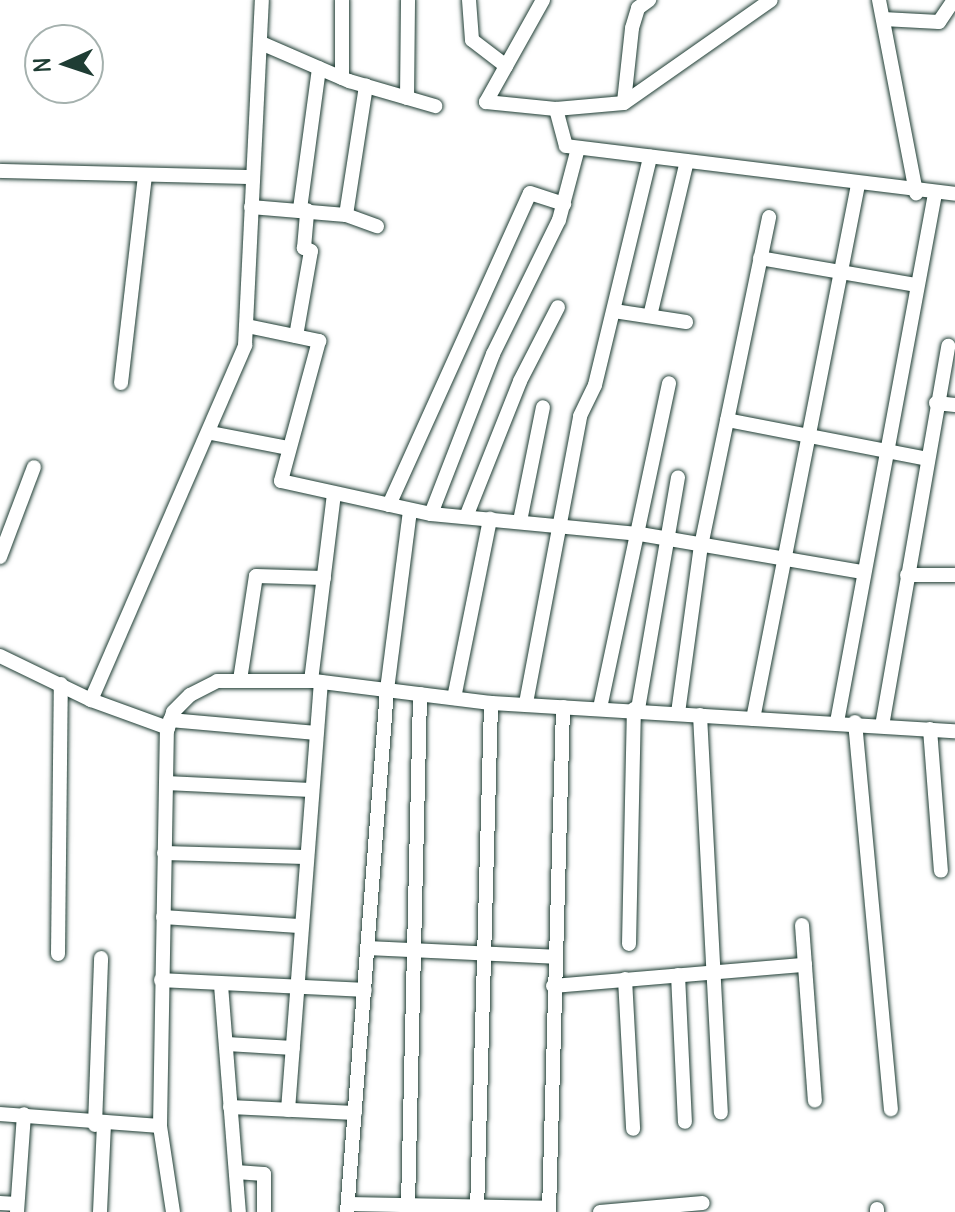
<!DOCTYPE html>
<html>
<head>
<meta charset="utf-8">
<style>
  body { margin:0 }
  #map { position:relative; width:955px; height:1212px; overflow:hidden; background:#fff; font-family:Delius,sans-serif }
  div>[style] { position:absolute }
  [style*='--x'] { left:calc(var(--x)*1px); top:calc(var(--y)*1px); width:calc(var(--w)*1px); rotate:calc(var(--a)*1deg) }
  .roads { filter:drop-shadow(0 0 2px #1f3d34) drop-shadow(0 0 2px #1f3d34) }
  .minor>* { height:14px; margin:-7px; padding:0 7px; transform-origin:7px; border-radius:7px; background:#fff }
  span { translate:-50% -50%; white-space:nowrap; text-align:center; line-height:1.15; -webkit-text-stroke:7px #fff; paint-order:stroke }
  .north { position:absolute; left:24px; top:24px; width:80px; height:80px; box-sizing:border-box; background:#fff; border:2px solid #a5b1ae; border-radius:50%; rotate:267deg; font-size:22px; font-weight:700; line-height:32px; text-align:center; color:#1f3d34 }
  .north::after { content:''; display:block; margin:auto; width:28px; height:36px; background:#1f3d34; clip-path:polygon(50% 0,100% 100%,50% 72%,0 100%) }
</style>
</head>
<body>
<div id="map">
  <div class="roads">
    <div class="minor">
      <div style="--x:342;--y:0;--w:78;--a:90"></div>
      <div style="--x:469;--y:0;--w:40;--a:85.7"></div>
      <div style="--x:472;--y:40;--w:43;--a:37.4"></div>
      <div style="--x:543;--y:0;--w:117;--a:119.2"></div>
      <div style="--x:486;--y:102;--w:70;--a:5.7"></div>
      <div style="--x:556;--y:109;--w:68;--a:-5"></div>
      <div style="--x:624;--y:103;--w:179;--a:-35"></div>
      <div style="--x:879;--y:0;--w:197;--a:79.1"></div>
      <div style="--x:883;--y:19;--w:56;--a:3.1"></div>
      <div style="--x:939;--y:22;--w:27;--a:-56"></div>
      <div style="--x:261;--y:43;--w:96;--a:23.4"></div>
      <div style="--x:349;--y:81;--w:90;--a:16.2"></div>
      <div style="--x:407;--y:98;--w:98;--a:-89.4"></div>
      <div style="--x:624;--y:102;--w:74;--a:-83.8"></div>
      <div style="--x:632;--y:28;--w:21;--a:-73"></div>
      <div style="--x:638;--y:8;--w:14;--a:-36"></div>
      <div style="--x:556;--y:109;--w:38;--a:75"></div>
      <div style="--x:566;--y:146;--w:392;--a:7"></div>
      <div style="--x:0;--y:171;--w:251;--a:1.4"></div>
      <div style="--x:251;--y:207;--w:95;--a:4.8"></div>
      <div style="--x:346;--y:215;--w:33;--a:20"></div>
      <div style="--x:300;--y:209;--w:142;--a:-82.3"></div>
      <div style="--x:346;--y:215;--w:131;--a:-81.2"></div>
      <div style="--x:760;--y:258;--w:158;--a:9.8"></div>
      <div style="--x:614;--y:311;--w:73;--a:8.7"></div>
      <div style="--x:650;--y:316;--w:159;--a:-76.6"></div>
      <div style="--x:247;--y:326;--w:74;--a:11.8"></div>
      <div style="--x:319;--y:341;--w:145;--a:105.2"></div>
      <div style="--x:281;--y:481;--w:154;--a:12.4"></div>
      <div style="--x:431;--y:514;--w:210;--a:5.5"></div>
      <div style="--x:640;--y:534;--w:226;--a:9.7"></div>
      <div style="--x:296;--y:336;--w:86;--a:-80"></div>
      <div style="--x:311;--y:251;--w:8;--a:-157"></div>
      <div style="--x:304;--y:248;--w:38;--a:-85"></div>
      <div style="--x:121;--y:383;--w:209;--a:-83.4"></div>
      <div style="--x:936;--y:403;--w:19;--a:6"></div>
      <div style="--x:727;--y:420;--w:204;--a:11"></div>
      <div style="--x:211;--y:433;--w:78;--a:11"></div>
      <div style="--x:389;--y:505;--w:342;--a:-65.7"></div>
      <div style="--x:530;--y:193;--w:36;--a:18"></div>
      <div style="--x:431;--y:514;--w:172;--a:-68.8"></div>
      <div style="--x:493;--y:354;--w:149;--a:-63.8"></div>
      <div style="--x:559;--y:220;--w:74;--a:-75.2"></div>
      <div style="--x:466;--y:517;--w:146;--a:-68.3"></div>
      <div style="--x:520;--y:381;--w:83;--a:-62.8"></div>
      <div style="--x:520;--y:521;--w:116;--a:-78.6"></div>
      <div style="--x:0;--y:557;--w:96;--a:-69.3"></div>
      <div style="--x:907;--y:575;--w:48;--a:0"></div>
      <div style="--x:0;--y:656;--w:101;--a:25.8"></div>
      <div style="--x:91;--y:700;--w:82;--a:20"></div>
      <div style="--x:240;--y:680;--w:105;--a:-81.3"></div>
      <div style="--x:256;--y:576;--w:68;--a:1.7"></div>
      <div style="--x:311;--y:681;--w:188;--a:-83"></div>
      <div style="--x:454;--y:698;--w:183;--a:-78.6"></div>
      <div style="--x:91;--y:700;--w:387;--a:-66.5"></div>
      <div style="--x:245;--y:345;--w:345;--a:-87.2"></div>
      <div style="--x:526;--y:703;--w:292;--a:-79.3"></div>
      <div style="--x:580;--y:416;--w:34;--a:-64"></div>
      <div style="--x:595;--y:385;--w:235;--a:-76.4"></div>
      <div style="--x:600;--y:708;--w:332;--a:-78"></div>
      <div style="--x:638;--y:709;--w:235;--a:-80.2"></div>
      <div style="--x:678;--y:713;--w:169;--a:-82.2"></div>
      <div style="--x:701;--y:546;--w:336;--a:-78.3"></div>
      <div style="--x:700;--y:715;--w:398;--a:87"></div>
      <div style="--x:753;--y:719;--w:544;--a:-78.88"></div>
      <div style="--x:170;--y:720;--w:147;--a:5.1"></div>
      <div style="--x:837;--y:722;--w:537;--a:-79.49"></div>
      <div style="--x:855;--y:722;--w:389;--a:84.7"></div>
      <div style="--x:882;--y:726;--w:386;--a:-80.1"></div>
      <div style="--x:930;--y:729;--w:142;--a:85.6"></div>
      <div style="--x:166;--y:783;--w:145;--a:2.8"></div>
      <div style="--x:164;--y:853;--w:141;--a:1.6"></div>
      <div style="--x:163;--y:917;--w:136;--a:3.8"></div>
      <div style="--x:802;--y:925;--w:176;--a:85.8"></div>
      <div style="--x:629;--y:944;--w:235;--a:-88.8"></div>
      <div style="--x:367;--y:948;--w:188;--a:2.7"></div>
      <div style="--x:58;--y:954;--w:270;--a:-89.4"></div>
      <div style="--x:678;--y:975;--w:147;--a:87.3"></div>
      <div style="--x:625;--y:979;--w:150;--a:86.9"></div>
      <div style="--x:161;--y:980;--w:204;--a:2.8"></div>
      <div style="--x:221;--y:985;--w:228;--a:85.5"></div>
      <div style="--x:553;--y:986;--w:253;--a:-4.8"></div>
      <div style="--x:227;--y:1044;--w:66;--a:3.5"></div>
      <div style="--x:230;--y:1107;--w:125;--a:2.7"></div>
      <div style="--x:288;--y:1110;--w:429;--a:-85.6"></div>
      <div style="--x:0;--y:1114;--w:160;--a:4.3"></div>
      <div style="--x:95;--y:1125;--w:167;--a:-87.9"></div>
      <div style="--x:236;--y:1172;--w:28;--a:4"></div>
      <div style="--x:264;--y:1174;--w:38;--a:90"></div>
      <div style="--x:0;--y:1203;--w:17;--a:3"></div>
      <div style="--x:348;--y:1204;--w:201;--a:1.1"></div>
      <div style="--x:408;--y:1205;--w:511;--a:-88.65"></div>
      <div style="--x:877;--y:1209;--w:3;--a:90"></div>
      <div style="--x:17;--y:1212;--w:98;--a:-85.9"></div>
      <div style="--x:100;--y:1212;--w:87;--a:-87.4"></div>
      <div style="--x:173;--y:1212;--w:87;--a:-98.6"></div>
      <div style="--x:160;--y:1126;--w:395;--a:-89"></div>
      <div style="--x:167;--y:731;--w:20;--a:-72"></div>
      <div style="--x:173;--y:712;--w:24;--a:-45"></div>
      <div style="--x:190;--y:695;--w:30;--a:-27"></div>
      <div style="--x:217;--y:681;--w:97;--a:0"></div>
      <div style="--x:314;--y:681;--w:178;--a:7.1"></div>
      <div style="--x:491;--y:703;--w:465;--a:3.5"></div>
      <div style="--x:347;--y:1212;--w:524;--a:-85.62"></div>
      <div style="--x:387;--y:690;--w:181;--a:-82.7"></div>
      <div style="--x:477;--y:1212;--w:509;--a:-88.42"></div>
      <div style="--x:549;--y:1212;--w:505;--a:-88.41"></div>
      <div style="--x:600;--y:1212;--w:103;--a:-5"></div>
    </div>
  </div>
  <div class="north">N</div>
</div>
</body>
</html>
